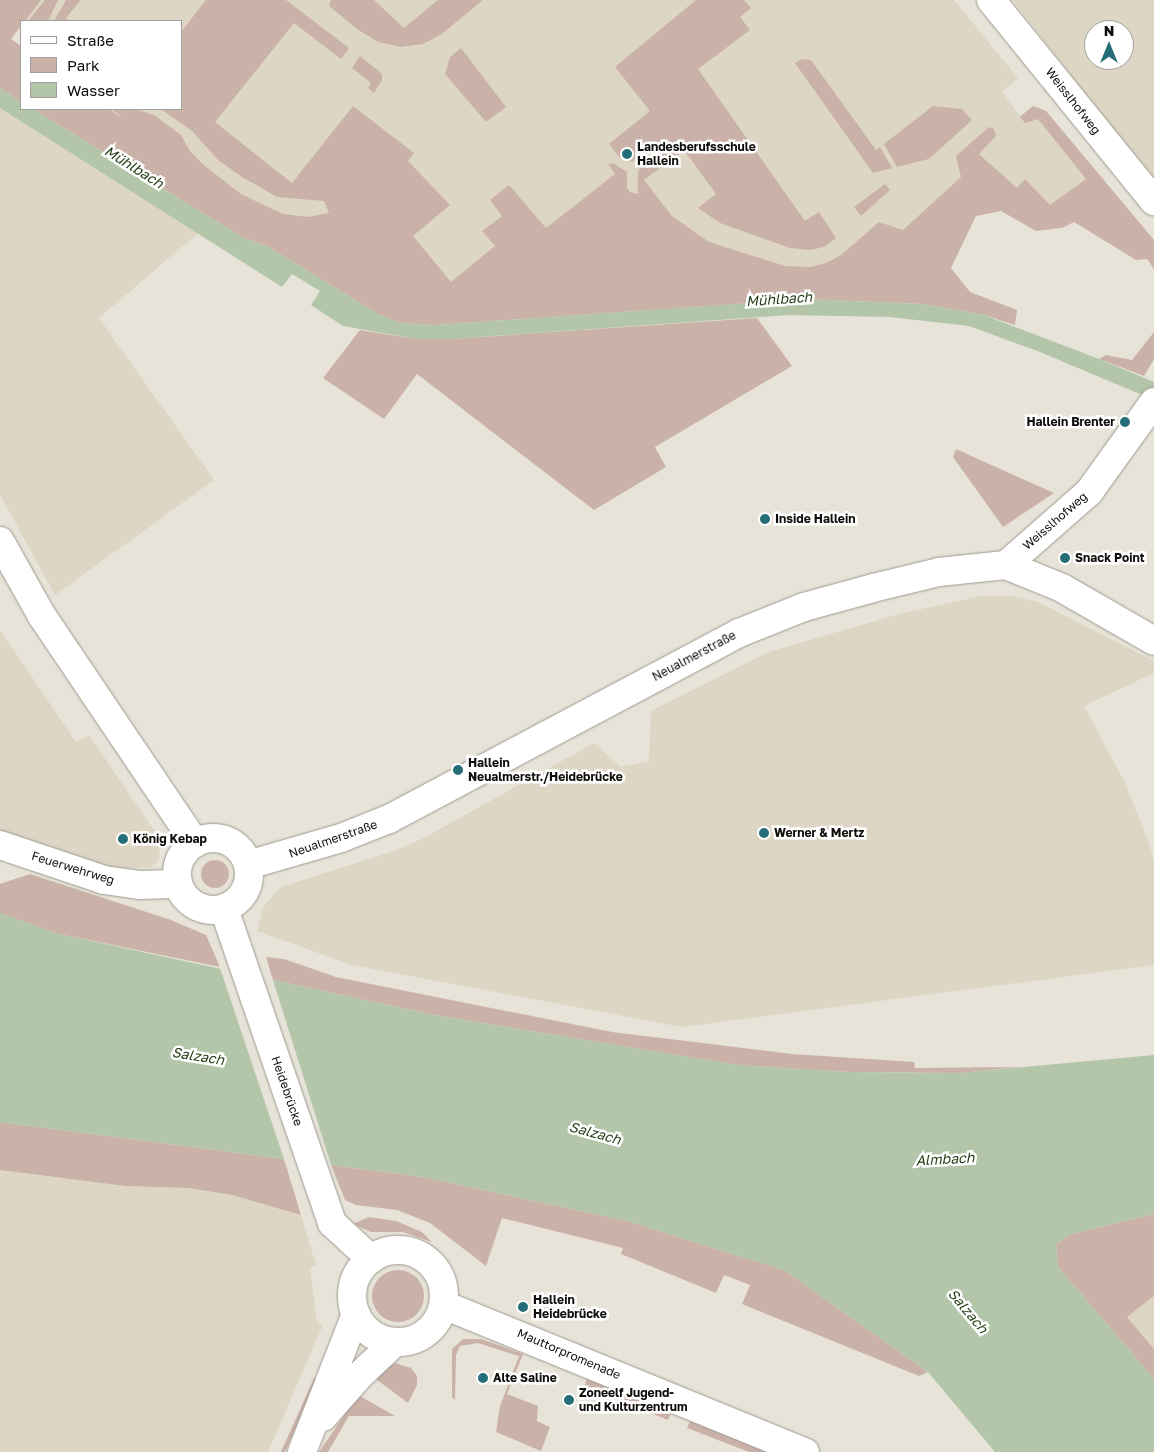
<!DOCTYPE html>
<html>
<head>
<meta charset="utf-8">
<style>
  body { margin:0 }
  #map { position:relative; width:1154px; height:1452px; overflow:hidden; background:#e7e3d8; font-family:"Golos Text",sans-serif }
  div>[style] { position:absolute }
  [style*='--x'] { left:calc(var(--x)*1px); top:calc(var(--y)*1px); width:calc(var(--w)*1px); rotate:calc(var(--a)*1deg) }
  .built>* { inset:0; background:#ddd6c4 }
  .green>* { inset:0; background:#cbb2a9 }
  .round { border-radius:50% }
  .water>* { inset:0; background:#b3c6aa }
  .pier>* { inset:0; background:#e7e3d8 }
  .roads { filter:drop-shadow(0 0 1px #9d9a90) drop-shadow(0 0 1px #9d9a90) }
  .minor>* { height:28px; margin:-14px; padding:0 14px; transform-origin:14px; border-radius:14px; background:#fff }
  .minor>.ring { margin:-14px; padding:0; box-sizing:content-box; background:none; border:28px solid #fff; border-radius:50% }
  .major>* { height:28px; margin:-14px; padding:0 14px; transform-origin:14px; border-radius:14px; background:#fff }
  .major>.ring { margin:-14px; padding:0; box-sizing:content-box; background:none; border:28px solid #fff; border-radius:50% }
  .dots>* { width:14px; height:14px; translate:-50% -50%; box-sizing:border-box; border:2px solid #fff; border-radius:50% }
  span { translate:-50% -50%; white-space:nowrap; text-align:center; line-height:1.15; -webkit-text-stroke:5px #fff; paint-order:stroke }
  .street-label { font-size:12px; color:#100e0b }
  .poi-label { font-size:12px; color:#100e0b; font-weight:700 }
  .left { translate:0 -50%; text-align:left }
  .right { translate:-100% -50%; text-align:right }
  .water-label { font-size:14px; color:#274219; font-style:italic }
  .legend { position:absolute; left:20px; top:20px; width:162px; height:90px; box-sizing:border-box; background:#fff; border:1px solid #9f9f9d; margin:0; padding:6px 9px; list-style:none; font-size:15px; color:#100e0b }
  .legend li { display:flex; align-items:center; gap:10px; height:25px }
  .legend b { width:25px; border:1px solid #9f9f9d }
  .north { position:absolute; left:1084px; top:20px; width:50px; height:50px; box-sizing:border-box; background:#fff; border:1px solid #9f9f9d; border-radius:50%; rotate:0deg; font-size:14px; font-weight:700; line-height:20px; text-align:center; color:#100e0b }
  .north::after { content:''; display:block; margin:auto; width:18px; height:22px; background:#256e78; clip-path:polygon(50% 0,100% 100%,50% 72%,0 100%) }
</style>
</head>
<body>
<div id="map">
  <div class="built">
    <div style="clip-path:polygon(41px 0,954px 0,1018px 78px,1002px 92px,1020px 116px,1033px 106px,1046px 111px,1110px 188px,1052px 228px,985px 169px,849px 299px,520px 319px,278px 229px,109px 109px,181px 109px,181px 21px,24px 21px)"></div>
    <div style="clip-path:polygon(evenodd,1013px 0,1154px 0,1154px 183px,1013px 0,1094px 30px,1124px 30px,1124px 60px,1094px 60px,1094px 30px)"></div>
    <div style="clip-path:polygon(0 108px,198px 233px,99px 318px,214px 480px,55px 595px,0 495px)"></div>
    <div style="clip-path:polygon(981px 596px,1012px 596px,1038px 602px,1154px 661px,1154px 673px,1084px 706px,1125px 783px,1149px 843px,1154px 863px,1154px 965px,682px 1027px,352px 965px,257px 931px,263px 907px,281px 887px,394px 851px,422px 839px,594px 743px,621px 767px,649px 761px,651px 711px,769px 652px,899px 614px)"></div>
    <div style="clip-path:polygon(0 630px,76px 742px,89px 735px,158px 836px,160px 851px,158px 861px,151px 867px,124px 868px,119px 872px,0 830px)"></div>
    <div style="clip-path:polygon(0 1170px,125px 1186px,188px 1188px,232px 1195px,301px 1215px,316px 1265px,310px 1267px,317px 1322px,323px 1325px,268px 1452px,0 1452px)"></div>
    <div style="clip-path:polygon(1154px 1296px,1154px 1349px,1127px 1317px)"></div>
  </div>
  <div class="green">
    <div style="clip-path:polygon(0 0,41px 0,11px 39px,21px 46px,21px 102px,0 88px)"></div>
    <div style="clip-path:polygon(45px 0,58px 0,48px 21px,28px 21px)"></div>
    <div style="clip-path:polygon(66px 0,81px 0,66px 18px,70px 21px,54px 21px)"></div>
    <div style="clip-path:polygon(206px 0,286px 0,349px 48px,341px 59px,294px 23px,215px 122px,292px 183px,353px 106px,414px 153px,408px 161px,450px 205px,413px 236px,451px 282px,495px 246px,482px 231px,502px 216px,490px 200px,509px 185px,546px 228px,615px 174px,608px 164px,613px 163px,627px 172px,627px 188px,630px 192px,638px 194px,638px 172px,642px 164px,657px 150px,646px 148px,632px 162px,619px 157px,609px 144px,650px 111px,615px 67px,696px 0,744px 0,751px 8px,740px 17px,750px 30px,698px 69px,805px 221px,819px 212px,836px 238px,824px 247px,810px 250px,790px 248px,720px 223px,698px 208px,716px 194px,684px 150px,644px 180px,672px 216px,709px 242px,785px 266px,811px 267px,826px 263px,841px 255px,879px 222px,903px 230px,961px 177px,956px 156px,989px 127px,994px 129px,996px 136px,979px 154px,1017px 188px,1025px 179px,1050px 205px,1086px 179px,1038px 119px,1025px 123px,1020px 117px,1033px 106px,1046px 111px,1154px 240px,1154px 269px,1147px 259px,1136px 260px,1074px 222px,1062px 228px,1036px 231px,1001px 211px,976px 216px,951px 268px,970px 292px,1017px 310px,1015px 325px,984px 315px,922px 304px,807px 299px,435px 325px,400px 323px,378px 314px,267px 246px,242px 237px,33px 109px,109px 109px,124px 119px,112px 109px,135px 109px,154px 115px,181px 135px,190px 151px,205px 166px,241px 194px,283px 214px,308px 217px,329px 213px,324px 201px,277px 197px,242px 177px,218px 160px,192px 131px,161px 109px,181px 109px,181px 32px)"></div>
    <div style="clip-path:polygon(331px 0,374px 0,404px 28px,438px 0,483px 0,442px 34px,423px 44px,401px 47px,378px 42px,357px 29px,329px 6px)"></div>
    <div style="clip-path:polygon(461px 48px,506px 107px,486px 122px,445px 74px,450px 57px)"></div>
    <div style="clip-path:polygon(360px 56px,382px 74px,382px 80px,374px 93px,368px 88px,371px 83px,352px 68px)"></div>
    <div style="clip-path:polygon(802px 59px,811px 60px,876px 150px,880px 147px,892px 168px,873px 173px,795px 63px)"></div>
    <div style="clip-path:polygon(933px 106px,962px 109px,972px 120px,929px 159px,897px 167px,884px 144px)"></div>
    <div style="clip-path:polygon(885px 184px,890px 190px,861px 216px,854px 207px)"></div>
    <div style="clip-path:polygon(757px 318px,792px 366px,655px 447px,666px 467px,594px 510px,417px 374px,384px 419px,323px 378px,360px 330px,417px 339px,450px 339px)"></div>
    <div style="clip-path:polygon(1154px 332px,1154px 359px,1144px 376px,1099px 359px,1106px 355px,1132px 360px)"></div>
    <div style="clip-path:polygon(956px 449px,987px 463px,1054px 493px,1003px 527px,953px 457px)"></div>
    <div class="round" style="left:201px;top:860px;width:28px;height:28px"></div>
    <div style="clip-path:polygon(30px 874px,171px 920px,206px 935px,220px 967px,59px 934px,0 913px,0 884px)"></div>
    <div style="clip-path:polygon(266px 957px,284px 959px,336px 977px,612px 1032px,792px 1054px,914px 1062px,915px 1068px,1021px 1067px,960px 1073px,848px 1072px,738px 1065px,434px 1015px,273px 980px)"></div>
    <div style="clip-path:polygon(0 1122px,284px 1159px,301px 1215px,232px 1195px,188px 1188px,125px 1186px,0 1170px)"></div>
    <div style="clip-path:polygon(331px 1165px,423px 1177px,627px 1221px,784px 1270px,928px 1372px,919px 1376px,742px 1304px,750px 1285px,724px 1275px,716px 1293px,621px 1254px,623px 1248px,502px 1218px,486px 1266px,430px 1223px,397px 1210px,356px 1205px,345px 1200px)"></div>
    <div style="clip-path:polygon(1154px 1214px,1154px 1296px,1127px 1317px,1154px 1349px,1154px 1379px,1058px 1267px,1056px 1244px,1071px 1234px)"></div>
    <div style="clip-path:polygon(369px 1217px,396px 1221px,422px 1232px,432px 1242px,403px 1232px,371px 1232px,353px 1224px)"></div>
    <div class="round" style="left:372px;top:1270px;width:52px;height:52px"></div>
    <div style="clip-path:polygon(463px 1339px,481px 1339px,523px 1354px,507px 1394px,538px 1406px,537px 1421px,550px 1427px,541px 1451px,496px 1432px,500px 1406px,519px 1356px,478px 1343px,460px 1346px,456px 1355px,455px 1400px,452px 1397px,452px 1349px)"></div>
    <div style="clip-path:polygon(395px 1363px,411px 1368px,417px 1376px,417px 1385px,408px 1403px,373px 1377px)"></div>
    <div style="clip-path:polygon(318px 1377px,285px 1452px,281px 1452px,314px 1378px)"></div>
    <div style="clip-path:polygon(587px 1379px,671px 1413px,668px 1420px,584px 1387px)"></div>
    <div style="clip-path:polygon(358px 1395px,395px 1416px,349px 1416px,328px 1452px,319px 1452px)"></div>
    <div style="clip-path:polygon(690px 1421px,767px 1452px,749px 1452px,687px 1428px)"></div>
  </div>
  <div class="water">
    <div style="clip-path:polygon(0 88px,21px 102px,21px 109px,33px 109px,242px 237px,267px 246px,378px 314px,400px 323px,435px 325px,807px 299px,922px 304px,984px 315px,1099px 359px,1154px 382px,1154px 400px,1040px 352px,969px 326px,890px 317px,789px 315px,451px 339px,417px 339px,343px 326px,311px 305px,320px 291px,292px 274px,282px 287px,0 108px)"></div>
    <div style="clip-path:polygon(0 913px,59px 934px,434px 1015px,738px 1065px,848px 1072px,960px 1073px,1154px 1055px,1154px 1214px,1071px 1234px,1056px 1244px,1058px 1267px,1154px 1379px,1154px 1452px,995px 1452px,928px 1372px,784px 1270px,627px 1221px,423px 1177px,0 1122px)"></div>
  </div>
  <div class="pier">
    <div style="clip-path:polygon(219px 965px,272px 977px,332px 1168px,285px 1162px)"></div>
  </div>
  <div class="roads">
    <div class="minor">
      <div style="--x:991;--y:0;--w:259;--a:51"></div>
      <div style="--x:0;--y:541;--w:86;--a:60.8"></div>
      <div style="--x:42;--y:616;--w:274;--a:56"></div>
      <div style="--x:1006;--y:565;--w:111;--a:-41.3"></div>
      <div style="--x:1089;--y:492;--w:111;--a:-54.2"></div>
      <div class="ring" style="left:177px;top:838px;width:44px;height:44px"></div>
      <div style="--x:0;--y:845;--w:110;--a:18.6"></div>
      <div style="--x:104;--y:880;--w:37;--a:8"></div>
      <div style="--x:141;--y:885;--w:37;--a:-2"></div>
      <div style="--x:248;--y:865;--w:97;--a:-16.2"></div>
      <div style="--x:341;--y:838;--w:52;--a:-21.6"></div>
      <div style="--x:389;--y:819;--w:396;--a:-28"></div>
      <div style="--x:739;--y:633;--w:70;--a:-21.8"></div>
      <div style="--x:804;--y:607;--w:72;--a:-15.4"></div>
      <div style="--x:873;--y:588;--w:68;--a:-13.6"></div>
      <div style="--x:939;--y:572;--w:67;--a:-6"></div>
      <div style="--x:1006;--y:565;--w:61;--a:22.3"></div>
      <div style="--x:1062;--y:588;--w:106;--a:29.9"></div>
      <div style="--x:224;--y:909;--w:332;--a:71"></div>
      <div style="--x:332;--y:1223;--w:53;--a:42.7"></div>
    </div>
    <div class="major">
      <div class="ring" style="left:352px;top:1250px;width:64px;height:64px"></div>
      <div style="--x:444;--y:1305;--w:390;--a:22.2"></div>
      <div style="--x:323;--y:1417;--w:55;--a:-48.7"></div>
      <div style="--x:359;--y:1376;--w:50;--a:-43.4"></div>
      <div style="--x:302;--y:1452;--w:148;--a:-68.6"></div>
    </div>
  </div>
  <div class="dots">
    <div style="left:627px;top:154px;background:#256e78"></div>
    <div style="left:1125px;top:422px;background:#256e78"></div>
    <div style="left:765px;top:519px;background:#256e78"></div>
    <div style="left:1065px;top:558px;background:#256e78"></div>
    <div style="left:458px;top:770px;background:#256e78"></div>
    <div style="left:764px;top:833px;background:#256e78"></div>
    <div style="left:123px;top:839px;background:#256e78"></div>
    <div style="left:523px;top:1307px;background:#256e78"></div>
    <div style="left:483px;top:1378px;background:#256e78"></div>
    <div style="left:569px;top:1400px;background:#256e78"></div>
  </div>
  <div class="street-label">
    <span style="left:1073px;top:101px;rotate:52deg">Weisslhofweg</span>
    <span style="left:1055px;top:521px;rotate:-41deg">Weisslhofweg</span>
    <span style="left:694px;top:656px;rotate:-28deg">Neualmerstraße</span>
    <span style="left:333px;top:839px;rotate:-19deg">Neualmerstraße</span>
    <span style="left:73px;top:868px;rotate:17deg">Feuerwehrweg</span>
    <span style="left:287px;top:1091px;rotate:71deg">Heidebrücke</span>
    <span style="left:569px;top:1354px;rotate:23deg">Mauttorpromenade</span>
  </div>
  <div class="poi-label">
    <span class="left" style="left:637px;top:154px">Landesberufsschule<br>Hallein</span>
    <span class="right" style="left:1115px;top:422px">Hallein Brenter</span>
    <span class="left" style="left:775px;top:519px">Inside Hallein</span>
    <span class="left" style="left:1075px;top:558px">Snack Point</span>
    <span class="left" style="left:468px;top:770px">Hallein<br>Neualmerstr./Heidebrücke</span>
    <span class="left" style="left:774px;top:833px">Werner &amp; Mertz</span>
    <span class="left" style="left:133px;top:839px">König Kebap</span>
    <span class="left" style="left:533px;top:1307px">Hallein<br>Heidebrücke</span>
    <span class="left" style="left:493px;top:1378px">Alte Saline</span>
    <span class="left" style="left:579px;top:1400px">Zoneelf Jugend-<br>und Kulturzentrum</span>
  </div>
  <div class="water-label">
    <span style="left:134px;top:167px;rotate:32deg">Mühlbach</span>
    <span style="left:779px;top:299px;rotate:-4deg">Mühlbach</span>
    <span style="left:198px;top:1056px;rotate:9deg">Salzach</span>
    <span style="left:595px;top:1133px;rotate:15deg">Salzach</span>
    <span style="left:945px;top:1159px;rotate:-3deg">Almbach</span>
    <span style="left:968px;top:1311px;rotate:50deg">Salzach</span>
  </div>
  <ul class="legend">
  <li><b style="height:6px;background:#fff"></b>Straße</li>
  <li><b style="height:14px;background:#cbb2a9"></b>Park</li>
  <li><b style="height:14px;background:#b3c6aa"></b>Wasser</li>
  </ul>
  <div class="north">N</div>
</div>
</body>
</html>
